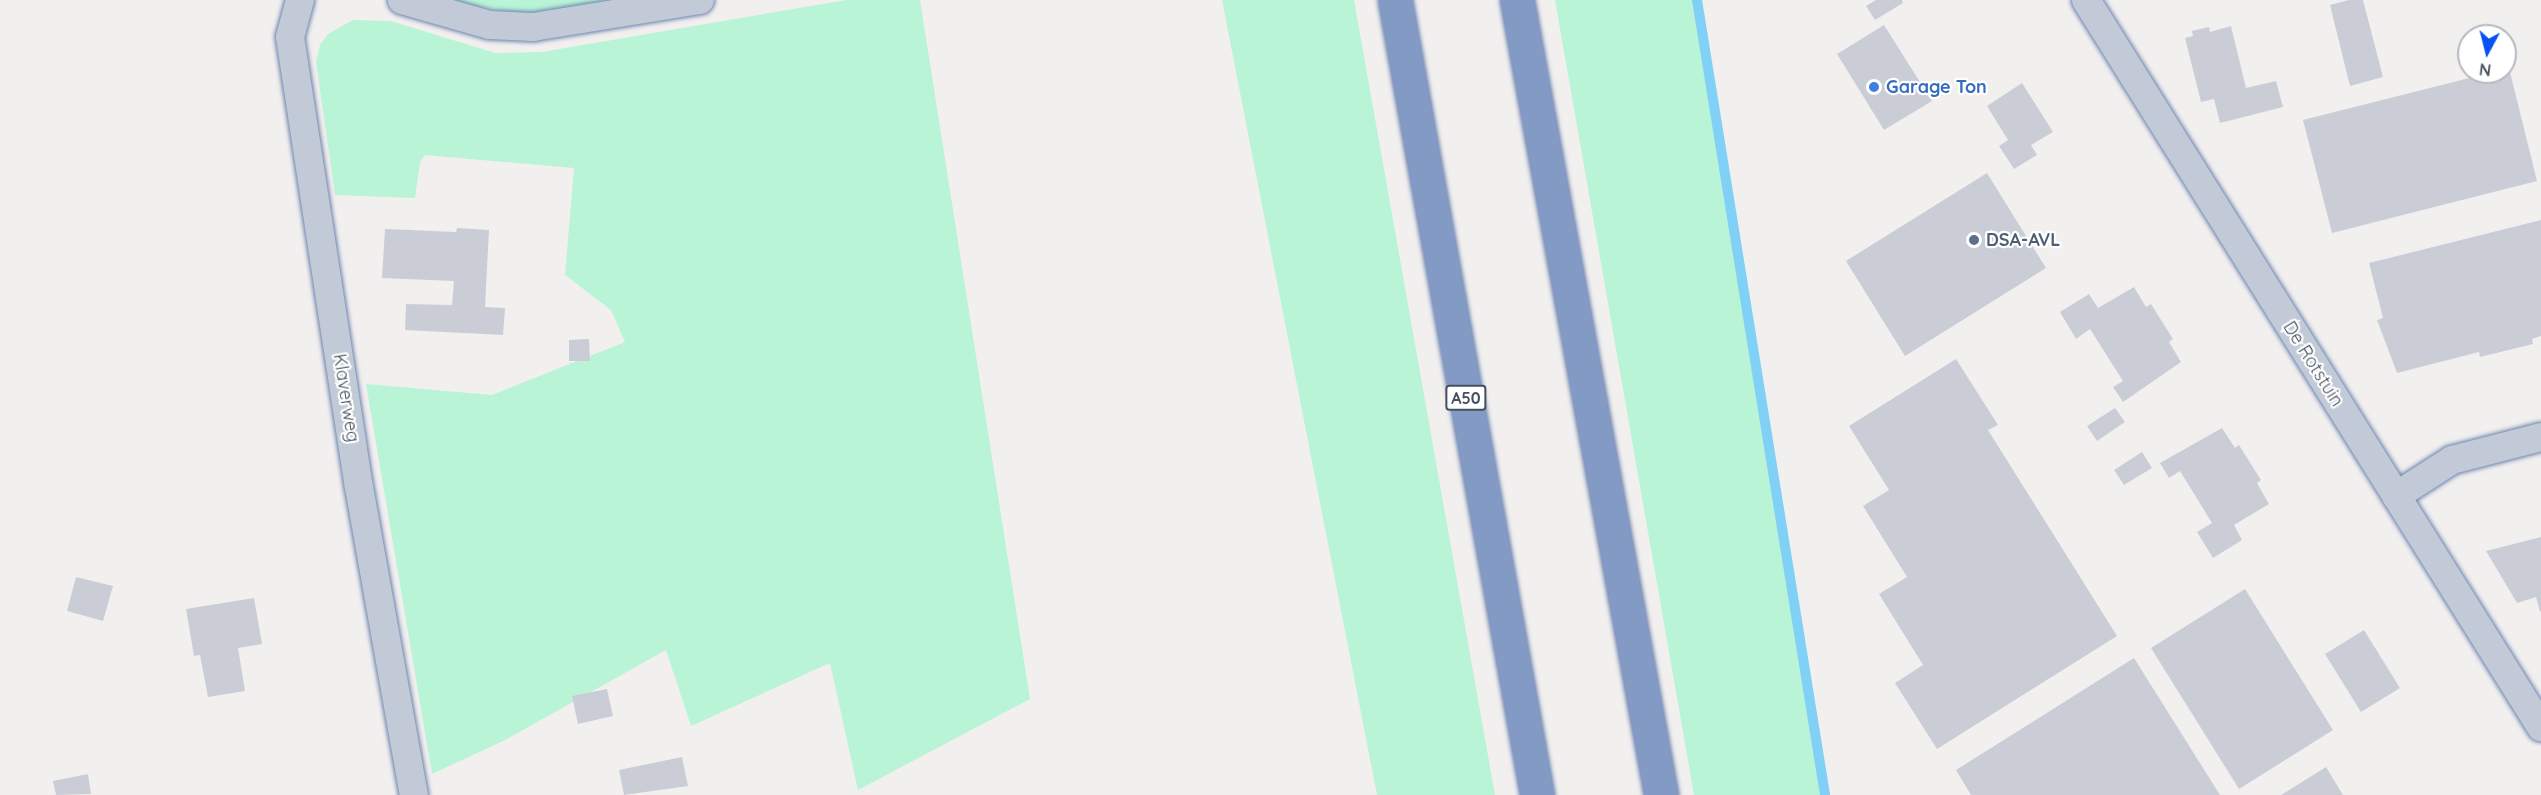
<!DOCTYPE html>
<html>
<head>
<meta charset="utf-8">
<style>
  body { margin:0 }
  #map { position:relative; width:2541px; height:795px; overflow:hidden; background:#f2efef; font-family:Quicksand,sans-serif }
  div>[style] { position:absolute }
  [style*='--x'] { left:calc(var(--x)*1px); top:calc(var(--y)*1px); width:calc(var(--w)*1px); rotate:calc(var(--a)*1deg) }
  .green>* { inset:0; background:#b9f4d7 }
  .stream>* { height:10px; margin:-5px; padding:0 5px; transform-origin:5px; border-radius:5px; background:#81d0f6 }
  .building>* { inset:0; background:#cbcdd6 }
  .roads { filter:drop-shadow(0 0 2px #6d85af) drop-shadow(0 0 2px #6d85af) }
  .street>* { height:28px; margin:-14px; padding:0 14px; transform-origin:14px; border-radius:14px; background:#c1cad6 }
  .highway>* { height:33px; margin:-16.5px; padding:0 16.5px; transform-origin:16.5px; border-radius:16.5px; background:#829ac4 }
  .dots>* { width:16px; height:16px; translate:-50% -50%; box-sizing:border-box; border:3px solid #fff; border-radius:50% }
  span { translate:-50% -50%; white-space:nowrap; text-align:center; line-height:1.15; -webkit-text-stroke:4.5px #fff; paint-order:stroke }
  .shield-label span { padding:2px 4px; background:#fff; border:2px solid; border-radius:4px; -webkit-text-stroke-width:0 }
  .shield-label { font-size:16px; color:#45505f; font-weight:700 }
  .shop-label { font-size:18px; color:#366cbe; font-weight:700 }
  .left { translate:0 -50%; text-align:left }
  .service-label { font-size:18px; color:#4e5e75; font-weight:700 }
  .street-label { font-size:18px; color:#45505f }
  .north { position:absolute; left:2457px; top:24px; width:60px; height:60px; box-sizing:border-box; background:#fff; border:2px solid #b5b9bf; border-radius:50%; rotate:187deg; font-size:16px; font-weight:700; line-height:24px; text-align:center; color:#45505f }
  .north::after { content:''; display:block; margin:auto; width:21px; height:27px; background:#0552f6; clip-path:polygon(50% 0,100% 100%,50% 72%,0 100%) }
</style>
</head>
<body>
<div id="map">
  <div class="green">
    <div style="clip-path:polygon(450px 0,622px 0,555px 12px,515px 14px)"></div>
    <div style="clip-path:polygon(846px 0,920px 0,1030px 699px,858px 790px,830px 663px,691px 726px,666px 650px,505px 740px,432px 774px,366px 384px,492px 395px,625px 342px,611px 310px,565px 275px,574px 168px,425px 155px,420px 162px,415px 198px,335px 195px,316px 62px,320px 45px,328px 34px,353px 20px,391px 21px,495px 53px,542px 52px)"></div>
    <div style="clip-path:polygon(1222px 0,1354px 0,1495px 795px,1377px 795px)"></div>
    <div style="clip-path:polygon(1555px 0,1694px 0,1825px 795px,1694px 795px)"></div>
  </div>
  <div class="stream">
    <div style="--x:1697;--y:0;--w:805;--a:80.85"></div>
  </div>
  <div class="building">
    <div style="clip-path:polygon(1876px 0,1902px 0,1903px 3px,1875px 20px,1866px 6px)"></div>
    <div style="clip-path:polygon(2349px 0,2363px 0,2383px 77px,2350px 86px,2330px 5px)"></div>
    <div style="clip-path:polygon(1884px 25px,1932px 101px,1884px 130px,1837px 54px)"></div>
    <div style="clip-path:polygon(2231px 26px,2246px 88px,2276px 81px,2283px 107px,2220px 123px,2214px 99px,2201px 102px,2185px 38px,2193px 36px,2192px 31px,2209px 27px,2210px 32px)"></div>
    <div style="clip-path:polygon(2509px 68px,2537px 181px,2332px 233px,2303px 120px)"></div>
    <div style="clip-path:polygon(2022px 83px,2053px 132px,2031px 145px,2037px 155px,2014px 169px,1999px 146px,2008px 140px,1987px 106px)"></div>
    <div style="clip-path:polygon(1987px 173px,2046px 268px,1905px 356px,1846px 261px)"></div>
    <div style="clip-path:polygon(2541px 220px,2541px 336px,2532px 339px,2533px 344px,2480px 357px,2479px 352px,2397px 373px,2377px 320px,2383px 318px,2369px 263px)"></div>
    <div style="clip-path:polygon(457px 228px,489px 230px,485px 307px,505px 308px,503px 335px,405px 330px,406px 304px,452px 305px,454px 281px,382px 278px,385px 229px,456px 232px)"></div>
    <div style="clip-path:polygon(2134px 287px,2146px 307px,2151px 304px,2173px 339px,2169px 342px,2181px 362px,2123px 402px,2113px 387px,2123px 381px,2090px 329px,2076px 339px,2060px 312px,2089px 294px,2098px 308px)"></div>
    <div style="clip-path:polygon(589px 339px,590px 361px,569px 361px,569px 340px)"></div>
    <div style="clip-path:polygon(1956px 359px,1998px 425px,1988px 430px,2117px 636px,1937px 749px,1895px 683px,1923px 665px,1879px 594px,1907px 577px,1863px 506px,1889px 490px,1849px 426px)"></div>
    <div style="clip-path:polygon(2115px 408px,2125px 422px,2097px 441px,2087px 426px)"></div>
    <div style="clip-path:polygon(2222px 428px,2235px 448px,2239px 445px,2261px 480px,2257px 483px,2269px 504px,2234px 525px,2242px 540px,2213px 558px,2197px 532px,2212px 523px,2180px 471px,2169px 478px,2160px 463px)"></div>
    <div style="clip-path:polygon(2142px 452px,2152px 468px,2124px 485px,2114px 470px)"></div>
    <div style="clip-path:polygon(2541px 537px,2541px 611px,2540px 612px,2536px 597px,2517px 603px,2486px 551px)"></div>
    <div style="clip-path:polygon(76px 577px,113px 586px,103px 621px,67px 611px)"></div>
    <div style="clip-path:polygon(2245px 589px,2333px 730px,2239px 789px,2151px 648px)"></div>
    <div style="clip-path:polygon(254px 598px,262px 644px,238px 648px,245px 691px,208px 697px,200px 655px,194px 656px,186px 609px)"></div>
    <div style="clip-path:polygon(2364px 630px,2400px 688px,2361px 712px,2325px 654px)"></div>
    <div style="clip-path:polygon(2134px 658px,2220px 795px,1971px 795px,1956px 770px)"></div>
    <div style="clip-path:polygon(607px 689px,613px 716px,578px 724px,572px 696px)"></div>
    <div style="clip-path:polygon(682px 757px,688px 786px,624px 795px,619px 770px)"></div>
    <div style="clip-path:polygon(2326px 767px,2343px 795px,2281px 795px)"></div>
    <div style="clip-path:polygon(88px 774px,91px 794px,56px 795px,53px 781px)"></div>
  </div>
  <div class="roads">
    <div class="street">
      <div style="--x:300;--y:0;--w:38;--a:105"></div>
      <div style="--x:290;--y:37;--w:455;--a:81.3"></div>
      <div style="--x:359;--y:487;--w:313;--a:79.9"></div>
      <div style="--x:402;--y:0;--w:91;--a:15.9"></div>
      <div style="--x:490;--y:25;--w:43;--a:2.7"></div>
      <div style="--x:533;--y:27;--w:169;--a:-9.2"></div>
      <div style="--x:2086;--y:0;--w:858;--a:57.96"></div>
      <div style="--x:2396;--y:496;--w:67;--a:-32.7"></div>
      <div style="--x:2452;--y:460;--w:92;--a:-14.5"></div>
    </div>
    <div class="highway">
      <div style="--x:1395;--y:0;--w:808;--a:79.87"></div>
      <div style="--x:1517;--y:0;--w:808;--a:79.73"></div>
    </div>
  </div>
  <div class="dots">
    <div style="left:1874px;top:87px;background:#3f7fe0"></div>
    <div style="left:1974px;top:240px;background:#5c6f8a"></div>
  </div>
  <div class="shield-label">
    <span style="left:1466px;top:398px">A50</span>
  </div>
  <div class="shop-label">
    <span class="left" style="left:1886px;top:87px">Garage Ton</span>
  </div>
  <div class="service-label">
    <span class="left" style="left:1986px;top:240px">DSA-AVL</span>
  </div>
  <div class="street-label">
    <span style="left:2313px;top:364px;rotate:58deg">De Rotstuin</span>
    <span style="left:346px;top:398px;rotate:81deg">Klaverweg</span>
  </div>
  <div class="north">N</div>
</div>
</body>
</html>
